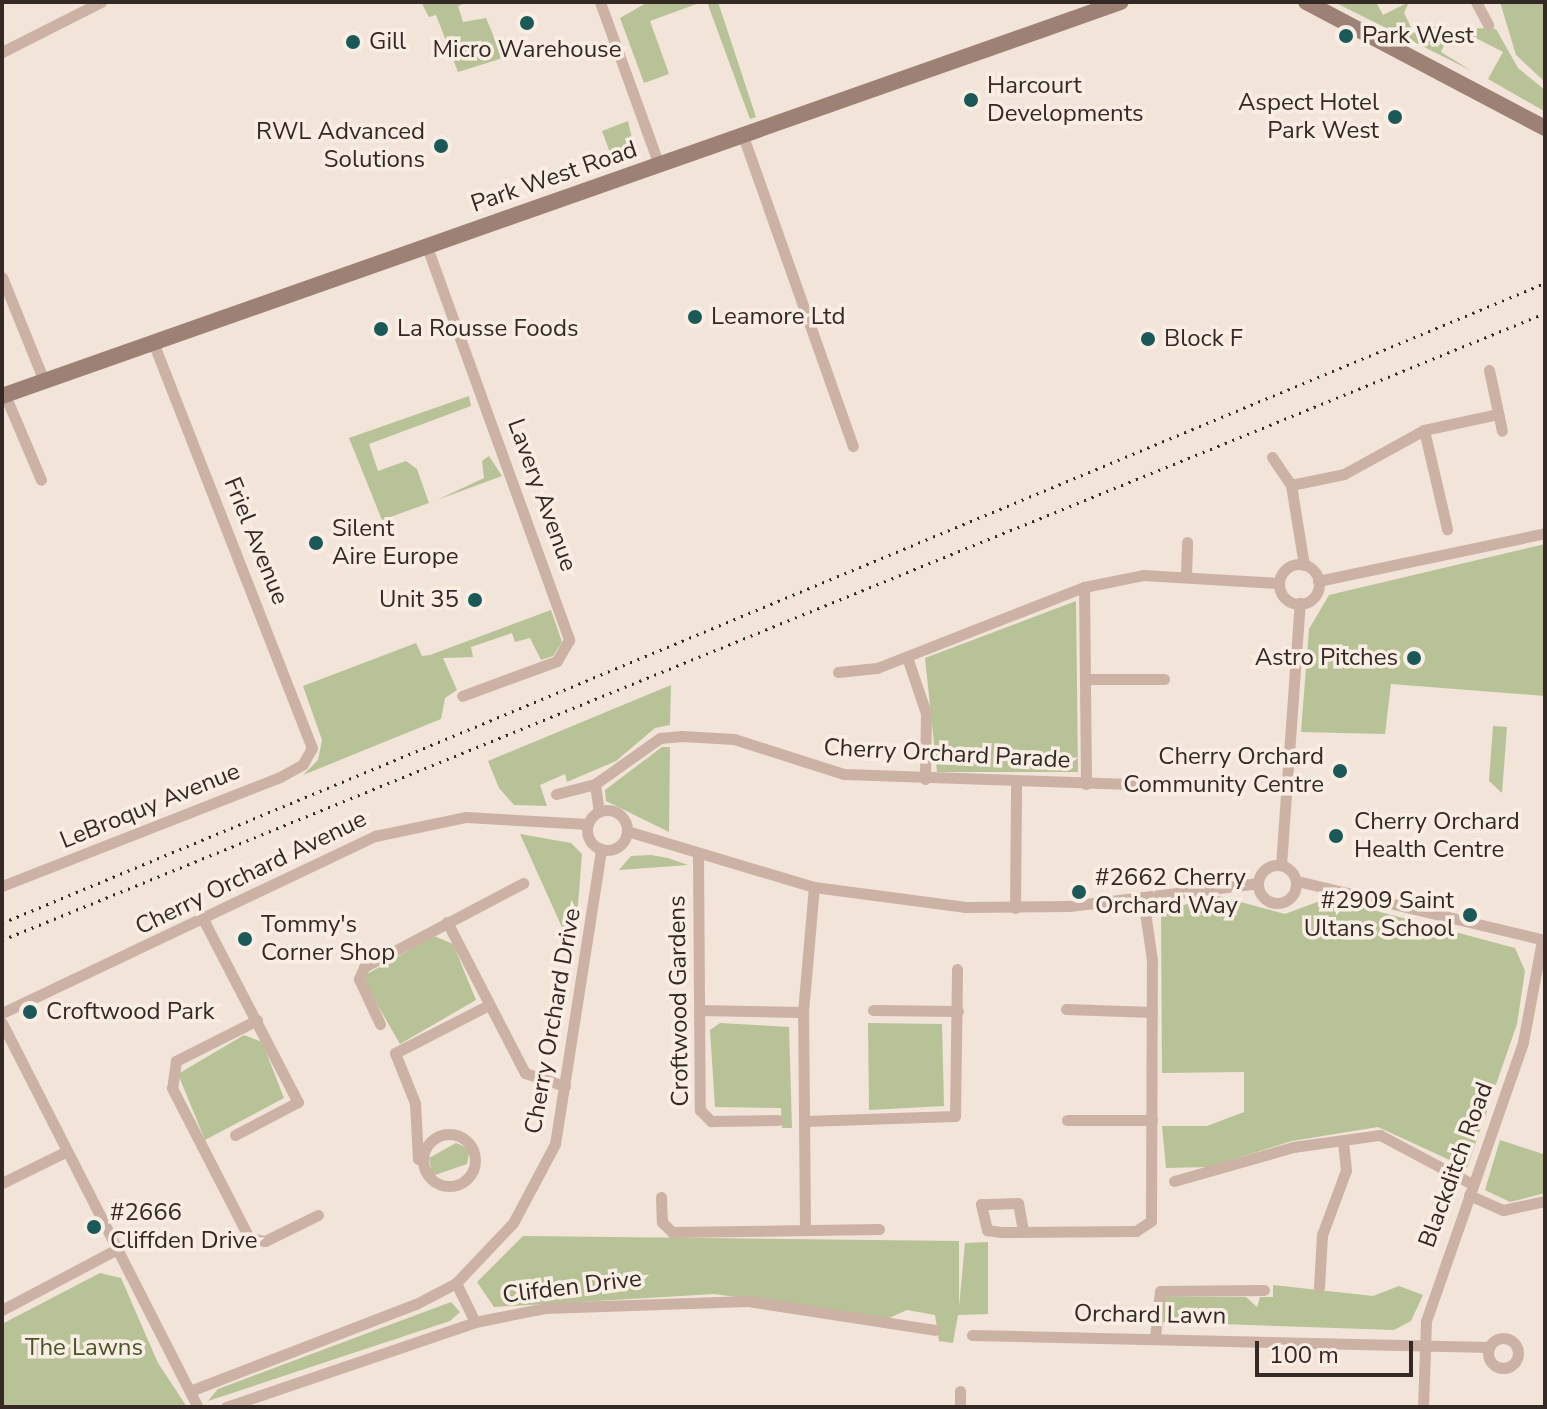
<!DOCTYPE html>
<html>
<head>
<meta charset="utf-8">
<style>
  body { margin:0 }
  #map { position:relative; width:1547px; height:1409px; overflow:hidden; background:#f2e4d8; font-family:"Nunito Sans",sans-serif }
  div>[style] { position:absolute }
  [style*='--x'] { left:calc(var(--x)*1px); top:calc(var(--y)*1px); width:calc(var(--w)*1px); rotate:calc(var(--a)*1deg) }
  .green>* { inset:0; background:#b7c297 }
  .street>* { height:11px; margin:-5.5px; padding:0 5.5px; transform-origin:5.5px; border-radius:5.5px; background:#cbb2a4 }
  .street>.ring { margin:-5.5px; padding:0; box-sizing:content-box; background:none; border:11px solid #cbb2a4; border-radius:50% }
  .secondary>* { height:16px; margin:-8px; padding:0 8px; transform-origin:8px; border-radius:8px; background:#9e8175 }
  .rail>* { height:3px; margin-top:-1.5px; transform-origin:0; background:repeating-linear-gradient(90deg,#352926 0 2px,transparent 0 8px) }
  .dots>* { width:22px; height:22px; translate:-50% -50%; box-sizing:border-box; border:4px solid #faeee4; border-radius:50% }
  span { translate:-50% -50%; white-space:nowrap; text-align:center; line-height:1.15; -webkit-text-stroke:7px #faeee4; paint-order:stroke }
  .poi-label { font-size:24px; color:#352926 }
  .left { translate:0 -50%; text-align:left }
  .right { translate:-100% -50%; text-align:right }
  .street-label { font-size:24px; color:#352926 }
  .park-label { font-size:24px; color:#485528 }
  .frame { position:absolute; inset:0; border:4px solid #352926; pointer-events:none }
  .scale { position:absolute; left:1255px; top:1341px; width:158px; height:36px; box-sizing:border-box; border:4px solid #352926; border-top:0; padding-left:10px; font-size:24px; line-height:28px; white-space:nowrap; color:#352926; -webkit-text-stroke:6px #faeee4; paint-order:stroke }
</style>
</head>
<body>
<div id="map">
  <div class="green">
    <div style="clip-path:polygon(421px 2px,469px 2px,458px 6px,463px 22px,486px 18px,503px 58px,458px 72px,436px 15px,429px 17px)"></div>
    <div style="clip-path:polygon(648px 2px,702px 2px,650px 21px,669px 74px,644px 83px,620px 18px)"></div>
    <div style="clip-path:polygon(707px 2px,718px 2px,756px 117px,750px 119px)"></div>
    <div style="clip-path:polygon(1334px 2px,1376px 2px,1383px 15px,1409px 2px,1404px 13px,1414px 33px,1433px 24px,1445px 43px,1441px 52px,1472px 71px)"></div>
    <div style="clip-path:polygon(1500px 2px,1545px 2px,1545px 82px,1516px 55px)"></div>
    <div style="clip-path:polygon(1475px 28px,1496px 29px,1518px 68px,1545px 90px,1544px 111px,1488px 79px,1503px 52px,1470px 35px)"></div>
    <div style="clip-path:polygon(628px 121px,636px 156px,615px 166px,602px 131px)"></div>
    <div style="clip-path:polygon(469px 396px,471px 406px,369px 444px,378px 471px,406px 461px,417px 469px,429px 503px,382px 520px,349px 438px)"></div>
    <div style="clip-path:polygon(489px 456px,502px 476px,437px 500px,484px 478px,482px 461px)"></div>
    <div style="clip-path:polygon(1545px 544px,1545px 696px,1391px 684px,1385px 734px,1301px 732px,1309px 629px,1329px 595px)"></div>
    <div style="clip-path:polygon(1076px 601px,1078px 772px,937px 772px,925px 658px)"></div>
    <div style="clip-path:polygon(551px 610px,562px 642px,553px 656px,541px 660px,530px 638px,515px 642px,512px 633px,471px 647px,473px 657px,443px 658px,457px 690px,445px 698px,441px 719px,303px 775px,318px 760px,322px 740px,303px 686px,416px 643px,422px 656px,430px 655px)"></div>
    <div style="clip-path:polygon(671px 685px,670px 725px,655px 728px,616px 761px,567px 782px,565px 774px,540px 785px,547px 806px,514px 805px,499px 788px,488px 761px)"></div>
    <div style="clip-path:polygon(1493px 726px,1507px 727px,1502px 793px,1489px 781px)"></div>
    <div style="clip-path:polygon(662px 747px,670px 747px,669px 832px,606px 801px,605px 790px)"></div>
    <div style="clip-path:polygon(520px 834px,571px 843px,582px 854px,574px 954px)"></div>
    <div style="clip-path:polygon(651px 855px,668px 858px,688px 865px,619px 870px,631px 856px)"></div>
    <div style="clip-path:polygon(1218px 896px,1285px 914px,1328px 898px,1515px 948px,1525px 971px,1517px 1024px,1467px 1168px,1378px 1127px,1292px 1141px,1208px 1167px,1166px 1168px,1162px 1126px,1207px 1126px,1244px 1112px,1244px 1072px,1162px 1073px,1161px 911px)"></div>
    <div style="clip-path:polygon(434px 936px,453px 944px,476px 1000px,400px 1044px,365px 983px,367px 974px)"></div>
    <div style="clip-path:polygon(720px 1023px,789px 1027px,792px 1128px,782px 1128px,781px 1108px,715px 1107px,710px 1030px)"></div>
    <div style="clip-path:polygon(868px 1023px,942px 1024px,944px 1106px,869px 1110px)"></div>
    <div style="clip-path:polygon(244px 1035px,262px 1042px,284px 1098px,205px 1140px,178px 1074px)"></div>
    <div style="clip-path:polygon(1500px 1140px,1543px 1154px,1545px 1193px,1510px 1202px,1485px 1190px)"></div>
    <div style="clip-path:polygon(456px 1143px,470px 1149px,467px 1164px,432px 1176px,429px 1158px)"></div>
    <div style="clip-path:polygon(523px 1236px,959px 1241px,959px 1307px,965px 1243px,988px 1242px,988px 1314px,958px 1315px,953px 1343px,939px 1341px,935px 1315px,907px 1310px,889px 1318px,714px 1294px,494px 1307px,477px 1282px)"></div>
    <div style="clip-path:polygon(100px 1273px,121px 1278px,158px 1363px,187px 1407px,2px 1407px,2px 1324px)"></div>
    <div style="clip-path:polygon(1273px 1285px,1373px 1296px,1399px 1286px,1423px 1295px,1411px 1321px,1394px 1330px,1162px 1322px,1165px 1297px,1246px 1297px,1257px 1307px,1260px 1297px,1273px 1297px)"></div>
    <div style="clip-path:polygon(451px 1302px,460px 1312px,450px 1321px,208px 1401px,218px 1389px)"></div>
  </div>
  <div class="street">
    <div style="--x:600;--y:2;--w:173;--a:70.1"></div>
    <div style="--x:1476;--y:2;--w:26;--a:62"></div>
    <div style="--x:2;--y:52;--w:111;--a:-26.8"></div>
    <div style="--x:743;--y:136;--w:329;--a:70.5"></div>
    <div style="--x:427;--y:247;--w:418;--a:70.1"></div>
    <div style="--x:569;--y:640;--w:24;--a:120"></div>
    <div style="--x:557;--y:661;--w:101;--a:159.8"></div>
    <div style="--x:2;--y:277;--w:112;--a:68"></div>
    <div style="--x:1489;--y:370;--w:62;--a:78"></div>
    <div style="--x:5;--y:395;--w:92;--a:67"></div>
    <div style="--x:1424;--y:430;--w:102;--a:76.9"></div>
    <div style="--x:1272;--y:457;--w:34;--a:56"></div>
    <div style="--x:1291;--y:485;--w:54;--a:-11.7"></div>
    <div style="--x:1344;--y:474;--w:91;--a:-28.8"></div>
    <div style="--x:1424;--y:430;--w:76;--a:-12.2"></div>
    <div style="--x:1291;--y:485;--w:81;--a:80.8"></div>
    <div class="ring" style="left:1279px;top:564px;width:29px;height:29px"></div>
    <div style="--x:1186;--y:575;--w:33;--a:-88"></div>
    <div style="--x:1318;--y:581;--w:232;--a:-11.9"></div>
    <div style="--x:1084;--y:587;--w:197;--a:89.4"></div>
    <div style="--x:907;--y:657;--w:59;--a:71.3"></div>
    <div style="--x:926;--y:713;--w:66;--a:90.9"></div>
    <div style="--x:838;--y:672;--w:39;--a:-6"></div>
    <div style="--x:877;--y:668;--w:222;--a:-21.4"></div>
    <div style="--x:1084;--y:587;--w:60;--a:-11.5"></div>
    <div style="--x:1143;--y:575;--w:136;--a:3.4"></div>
    <div style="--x:1087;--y:679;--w:77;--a:0"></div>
    <div style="--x:595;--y:784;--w:28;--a:82"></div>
    <div style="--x:556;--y:794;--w:40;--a:-14.4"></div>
    <div style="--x:595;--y:784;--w:80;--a:-35.3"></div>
    <div style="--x:660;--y:738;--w:22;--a:-5"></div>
    <div style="--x:682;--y:736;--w:52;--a:3.3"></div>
    <div style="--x:734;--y:739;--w:115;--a:17.7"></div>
    <div style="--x:844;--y:774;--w:322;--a:2"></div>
    <div class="ring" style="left:587px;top:810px;width:29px;height:29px"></div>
    <div style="--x:627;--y:831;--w:195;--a:16.7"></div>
    <div style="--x:814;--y:887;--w:153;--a:7.5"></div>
    <div style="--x:966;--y:907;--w:103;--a:-0.6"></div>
    <div style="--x:1069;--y:906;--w:190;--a:-6.9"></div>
    <div style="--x:698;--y:855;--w:255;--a:89.6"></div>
    <div style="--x:700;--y:1110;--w:16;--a:45"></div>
    <div style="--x:711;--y:1121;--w:67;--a:-0.9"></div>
    <div class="ring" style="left:1258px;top:865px;width:27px;height:27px"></div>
    <div style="--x:1281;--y:865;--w:263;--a:-85.9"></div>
    <div style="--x:1297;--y:881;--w:255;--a:13.4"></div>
    <div style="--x:2;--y:886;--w:299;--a:-21.4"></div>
    <div style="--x:280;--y:777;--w:26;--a:-29"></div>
    <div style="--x:303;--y:764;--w:18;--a:-61"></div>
    <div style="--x:312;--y:748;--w:435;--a:-111.4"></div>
    <div style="--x:1015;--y:908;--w:123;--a:-89.5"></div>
    <div style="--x:204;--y:921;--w:204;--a:62.6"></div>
    <div style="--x:298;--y:1102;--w:71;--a:152.4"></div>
    <div style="--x:447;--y:922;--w:170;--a:62.7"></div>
    <div style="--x:525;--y:1073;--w:42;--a:18"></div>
    <div style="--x:1066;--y:1009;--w:86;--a:2"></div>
    <div style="--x:699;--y:1010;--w:104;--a:1.1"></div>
    <div style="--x:873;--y:1010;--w:85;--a:0.7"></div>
    <div style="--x:2;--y:1013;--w:413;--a:-25.4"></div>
    <div style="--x:375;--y:836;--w:93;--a:-11.8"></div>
    <div style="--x:466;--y:817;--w:122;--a:3.3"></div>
    <div style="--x:257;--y:1020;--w:91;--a:153.2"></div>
    <div style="--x:176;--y:1061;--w:27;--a:98"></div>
    <div style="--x:172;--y:1088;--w:169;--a:62.8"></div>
    <div style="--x:249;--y:1238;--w:16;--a:11"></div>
    <div style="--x:265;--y:1241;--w:59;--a:-26.1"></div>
    <div style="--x:2;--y:1023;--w:431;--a:63"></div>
    <div style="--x:380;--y:1024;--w:50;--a:-115"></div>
    <div style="--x:359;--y:979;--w:13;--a:-67"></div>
    <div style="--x:364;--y:967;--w:180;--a:-27.8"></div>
    <div style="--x:1067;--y:1120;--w:85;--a:0"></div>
    <div style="--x:805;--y:1121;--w:150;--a:-1.9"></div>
    <div style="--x:955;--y:1116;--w:147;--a:-89.2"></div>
    <div class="ring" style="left:423px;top:1134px;width:41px;height:41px"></div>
    <div style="--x:418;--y:1159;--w:56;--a:-93.1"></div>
    <div style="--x:415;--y:1103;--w:54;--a:-111.8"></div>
    <div style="--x:395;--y:1053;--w:106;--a:-27.1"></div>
    <div style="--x:1174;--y:1181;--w:124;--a:-15.9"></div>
    <div style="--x:1293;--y:1147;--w:88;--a:-7.9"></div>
    <div style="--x:1380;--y:1135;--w:104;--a:28"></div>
    <div style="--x:2;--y:1183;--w:72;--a:-26.2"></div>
    <div style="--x:1469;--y:1195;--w:37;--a:24"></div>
    <div style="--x:1503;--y:1210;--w:43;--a:-12.1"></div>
    <div style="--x:661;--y:1197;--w:25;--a:88"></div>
    <div style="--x:662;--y:1222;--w:14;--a:45"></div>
    <div style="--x:672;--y:1232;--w:207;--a:-0.8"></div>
    <div style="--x:805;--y:1230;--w:218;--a:-90.5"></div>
    <div style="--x:803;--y:1012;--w:125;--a:-85"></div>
    <div style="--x:1023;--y:1231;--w:28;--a:-100"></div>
    <div style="--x:1018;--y:1203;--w:37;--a:178"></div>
    <div style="--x:981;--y:1204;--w:27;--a:77"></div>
    <div style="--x:987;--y:1230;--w:14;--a:8"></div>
    <div style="--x:1001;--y:1232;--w:135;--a:-0.4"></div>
    <div style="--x:1136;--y:1231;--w:18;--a:-34"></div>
    <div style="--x:1151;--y:1221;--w:261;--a:-89.8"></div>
    <div style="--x:1152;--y:960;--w:63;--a:-98.3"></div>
    <div style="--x:456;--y:1283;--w:43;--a:64"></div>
    <div style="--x:1319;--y:1287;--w:52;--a:-86.7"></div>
    <div style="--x:1322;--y:1235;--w:69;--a:-69.7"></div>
    <div style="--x:1346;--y:1170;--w:27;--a:-96"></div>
    <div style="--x:2;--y:1310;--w:132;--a:-27.9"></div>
    <div style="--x:972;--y:1335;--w:517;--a:1.33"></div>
    <div style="--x:1155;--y:1337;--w:46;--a:-83.8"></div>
    <div style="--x:1160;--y:1291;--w:104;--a:-0.6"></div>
    <div class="ring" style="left:1488px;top:1338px;width:19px;height:19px"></div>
    <div style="--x:190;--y:1391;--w:242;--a:-21.1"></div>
    <div style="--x:416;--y:1304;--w:45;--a:-27.7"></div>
    <div style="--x:456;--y:1283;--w:83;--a:-46.5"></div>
    <div style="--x:513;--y:1223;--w:89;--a:-62"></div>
    <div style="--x:555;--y:1144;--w:299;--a:-81.1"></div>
    <div style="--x:226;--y:1407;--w:263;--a:-18.8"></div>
    <div style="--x:475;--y:1322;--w:71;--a:-11.3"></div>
    <div style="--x:545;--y:1308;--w:203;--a:-2"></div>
    <div style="--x:748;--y:1301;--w:189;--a:8.8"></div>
    <div style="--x:960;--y:1407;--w:16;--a:-90"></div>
    <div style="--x:1423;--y:1407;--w:86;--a:-88"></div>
    <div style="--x:1426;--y:1321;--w:295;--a:-70.8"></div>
    <div style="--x:1523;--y:1042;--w:104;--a:-79.4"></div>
  </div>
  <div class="secondary">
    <div style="--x:1306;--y:2;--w:270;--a:27.8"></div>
    <div style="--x:2;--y:396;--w:1186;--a:-19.4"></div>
  </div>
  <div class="rail">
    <div style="--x:2;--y:923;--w:1670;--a:-22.53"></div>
    <div style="--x:2;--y:940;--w:1666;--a:-22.11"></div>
  </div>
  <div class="dots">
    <div style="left:527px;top:23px;background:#1a5958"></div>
    <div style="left:1346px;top:36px;background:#1a5958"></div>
    <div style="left:353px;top:42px;background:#1a5958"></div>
    <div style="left:971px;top:100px;background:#1a5958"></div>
    <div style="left:1395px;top:117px;background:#1a5958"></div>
    <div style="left:441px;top:146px;background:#1a5958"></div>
    <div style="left:695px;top:317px;background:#1a5958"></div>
    <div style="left:381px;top:329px;background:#1a5958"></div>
    <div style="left:1148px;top:339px;background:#1a5958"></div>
    <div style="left:316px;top:543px;background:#1a5958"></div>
    <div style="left:475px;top:600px;background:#1a5958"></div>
    <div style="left:1414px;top:658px;background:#1a5958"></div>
    <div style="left:1340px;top:771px;background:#1a5958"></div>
    <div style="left:1336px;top:836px;background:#1a5958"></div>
    <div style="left:1079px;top:892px;background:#1a5958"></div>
    <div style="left:1470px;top:915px;background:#1a5958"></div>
    <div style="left:245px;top:939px;background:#1a5958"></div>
    <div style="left:30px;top:1012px;background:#1a5958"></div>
    <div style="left:94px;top:1227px;background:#1a5958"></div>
  </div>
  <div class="poi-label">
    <span class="left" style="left:1362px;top:36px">Park West</span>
    <span class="left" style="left:369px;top:42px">Gill</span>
    <span style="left:527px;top:50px">Micro Warehouse</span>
    <span class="left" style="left:987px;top:100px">Harcourt<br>Developments</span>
    <span class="right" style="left:1379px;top:117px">Aspect Hotel<br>Park West</span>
    <span class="right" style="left:425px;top:146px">RWL Advanced<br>Solutions</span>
    <span class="left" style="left:711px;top:317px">Leamore Ltd</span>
    <span class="left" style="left:397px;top:329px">La Rousse Foods</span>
    <span class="left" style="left:1164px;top:339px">Block F</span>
    <span class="left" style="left:332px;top:543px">Silent<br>Aire Europe</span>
    <span class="right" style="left:459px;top:600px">Unit 35</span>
    <span class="right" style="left:1398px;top:658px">Astro Pitches</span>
    <span class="right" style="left:1324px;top:771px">Cherry Orchard<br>Community Centre</span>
    <span class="left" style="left:1354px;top:836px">Cherry Orchard<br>Health Centre</span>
    <span class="left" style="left:1095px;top:892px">#2662 Cherry<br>Orchard Way</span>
    <span class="right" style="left:1454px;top:915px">#2909 Saint<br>Ultans School</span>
    <span class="left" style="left:261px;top:939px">Tommy's<br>Corner Shop</span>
    <span class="left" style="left:46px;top:1012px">Croftwood Park</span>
    <span class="left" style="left:110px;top:1227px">#2666<br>Cliffden Drive</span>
  </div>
  <div class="street-label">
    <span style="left:554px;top:177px;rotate:-19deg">Park West Road</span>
    <span style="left:542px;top:495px;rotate:70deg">Lavery Avenue</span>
    <span style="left:256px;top:541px;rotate:68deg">Friel Avenue</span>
    <span style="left:947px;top:754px;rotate:3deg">Cherry Orchard Parade</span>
    <span style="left:150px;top:806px;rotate:-22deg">LeBroquy Avenue</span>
    <span style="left:251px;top:873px;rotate:-26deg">Cherry Orchard Avenue</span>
    <span style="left:679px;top:1001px;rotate:-91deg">Croftwood Gardens</span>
    <span style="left:553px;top:1021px;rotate:-80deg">Cherry Orchard Drive</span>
    <span style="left:1456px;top:1165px;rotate:-70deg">Blackditch Road</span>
    <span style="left:572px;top:1287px;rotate:-7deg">Clifden Drive</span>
    <span style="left:1150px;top:1315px;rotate:1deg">Orchard Lawn</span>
  </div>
  <div class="park-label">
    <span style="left:84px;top:1348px">The Lawns</span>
  </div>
  <div class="frame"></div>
  <div class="scale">100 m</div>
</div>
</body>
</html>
